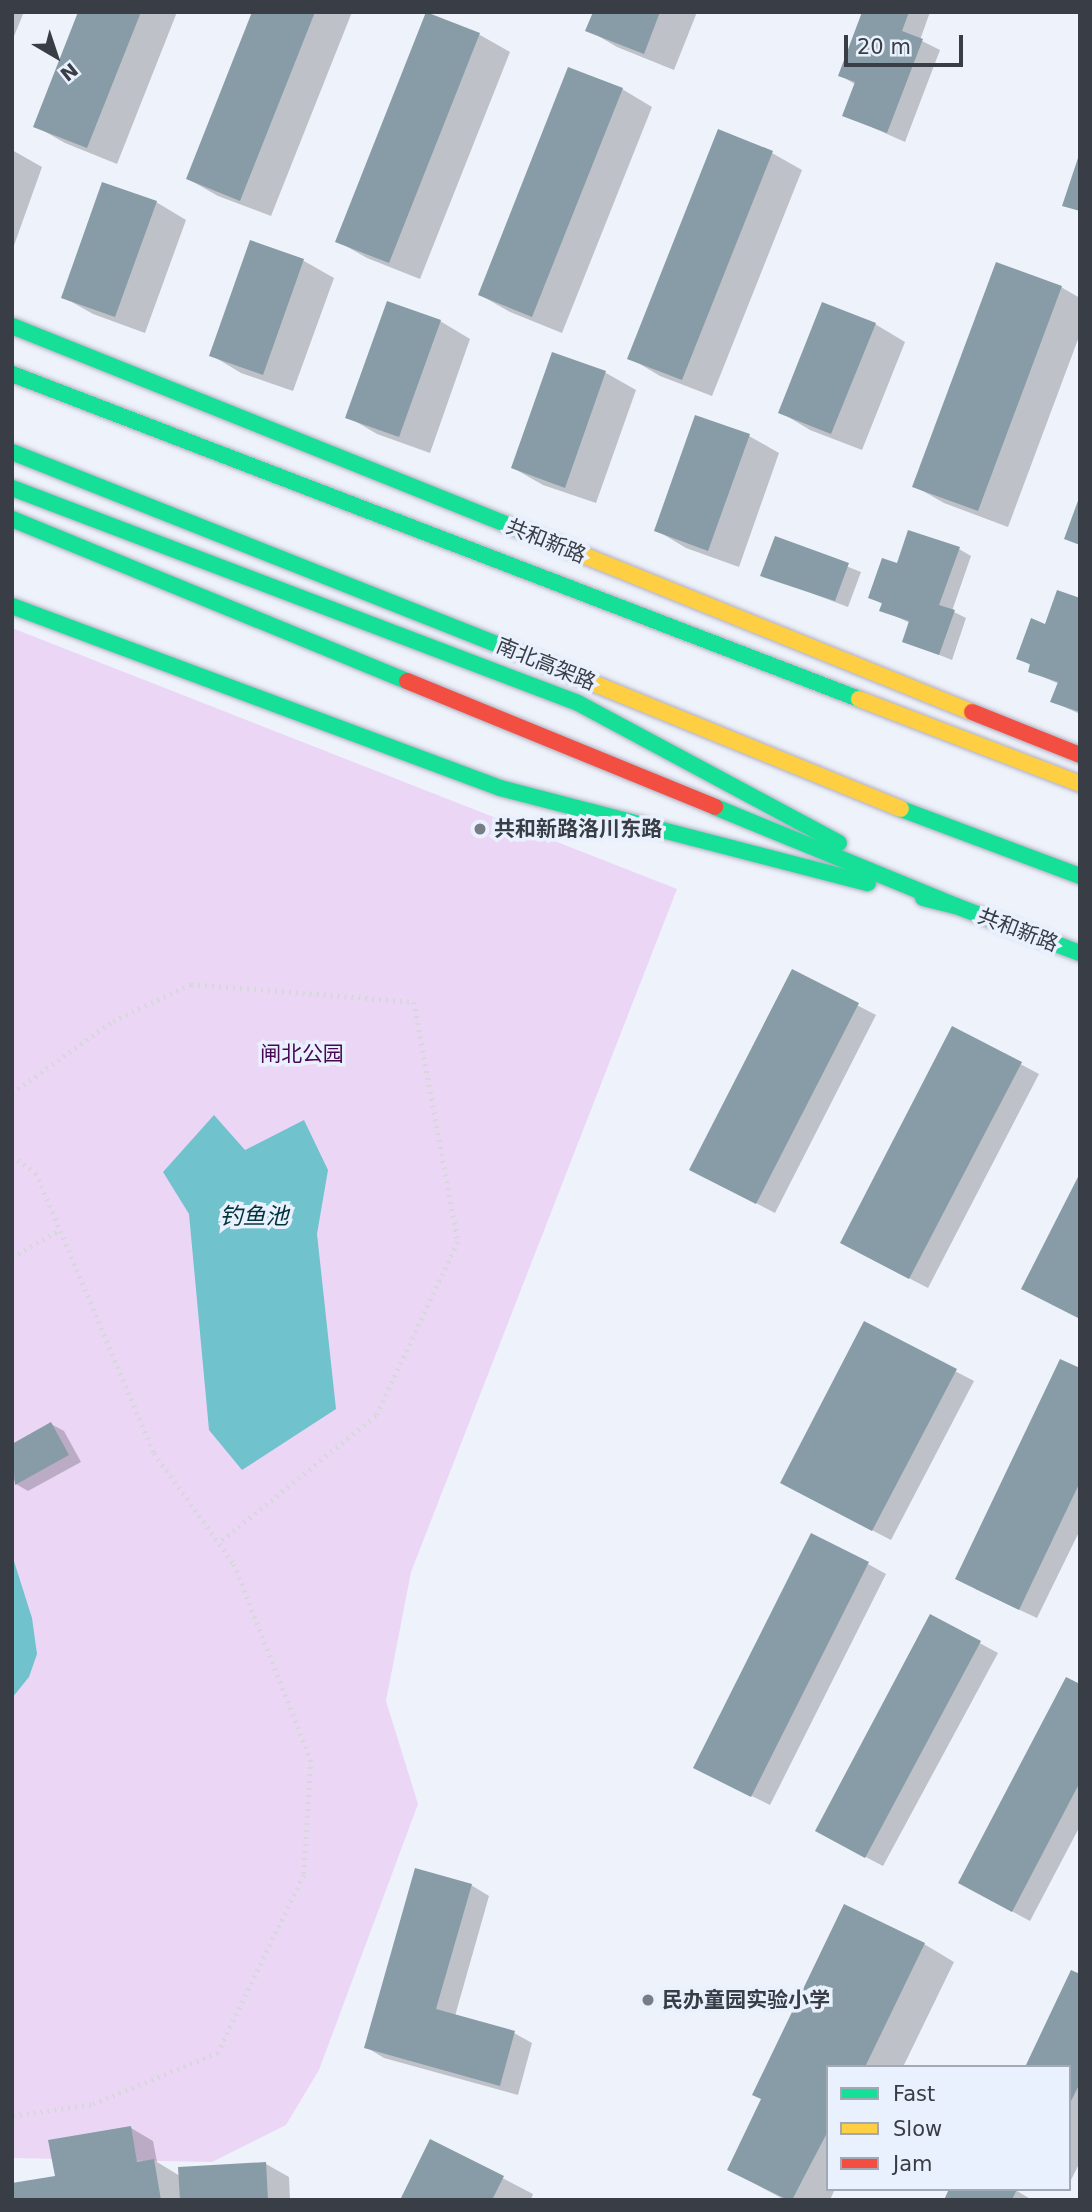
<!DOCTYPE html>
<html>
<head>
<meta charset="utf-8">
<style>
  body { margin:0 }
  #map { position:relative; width:1092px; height:2212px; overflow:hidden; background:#eef2fa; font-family:"DejaVu Sans","Noto Sans SC",sans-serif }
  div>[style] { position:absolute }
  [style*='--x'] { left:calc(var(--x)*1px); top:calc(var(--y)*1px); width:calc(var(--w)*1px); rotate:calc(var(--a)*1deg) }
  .green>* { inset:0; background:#ecd6f6 }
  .water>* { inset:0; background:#70c2cc }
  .shadow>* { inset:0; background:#0003 }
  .building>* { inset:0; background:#889ca8 }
  .path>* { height:4.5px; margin-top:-2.25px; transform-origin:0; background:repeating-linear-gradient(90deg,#d7d8db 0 2px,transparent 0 7px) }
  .roads { filter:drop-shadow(0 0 2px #b0afc1) drop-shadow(0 0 2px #b0afc1) }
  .fast>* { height:16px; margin:-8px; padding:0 8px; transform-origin:8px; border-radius:8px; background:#16e098 }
  .slow>* { height:16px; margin:-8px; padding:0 8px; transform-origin:8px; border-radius:8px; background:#ffcf43 }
  .jam>* { height:16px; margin:-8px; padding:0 8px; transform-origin:8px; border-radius:8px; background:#f24e42 }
  .bridges { filter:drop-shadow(0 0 2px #b0afc1) drop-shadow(0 0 2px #b0afc1) }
  .fast-bridge>* { height:16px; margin:-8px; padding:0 8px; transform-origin:8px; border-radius:8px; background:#16e098 }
  .slow-bridge>* { height:16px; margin:-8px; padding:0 8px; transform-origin:8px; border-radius:8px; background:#ffcf43 }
  .dots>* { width:19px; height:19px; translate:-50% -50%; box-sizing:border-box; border:4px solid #eaf1fe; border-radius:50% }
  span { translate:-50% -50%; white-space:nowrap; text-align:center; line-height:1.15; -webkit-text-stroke:7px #eaf1fe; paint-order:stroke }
  .street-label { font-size:21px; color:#393d45 }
  .poi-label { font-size:21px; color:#393d45; font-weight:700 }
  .left { translate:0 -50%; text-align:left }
  .park-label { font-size:21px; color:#480754 }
  .water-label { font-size:23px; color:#003439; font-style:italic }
  .frame { position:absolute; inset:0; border:14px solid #393d45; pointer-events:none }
  .legend { position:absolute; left:826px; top:2065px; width:245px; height:126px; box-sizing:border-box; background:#eaf1fe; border:2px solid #a3a9b4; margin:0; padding:9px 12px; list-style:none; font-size:21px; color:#393d45 }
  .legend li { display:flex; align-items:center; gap:14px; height:35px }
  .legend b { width:35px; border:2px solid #a3a9b4 }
  .north { position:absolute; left:21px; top:21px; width:70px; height:70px; -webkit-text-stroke:5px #eaf1fe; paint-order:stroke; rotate:141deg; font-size:19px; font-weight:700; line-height:28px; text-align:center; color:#393d45 }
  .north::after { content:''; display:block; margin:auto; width:24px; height:32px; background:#393d45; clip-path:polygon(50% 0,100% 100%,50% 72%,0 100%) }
  .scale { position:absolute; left:844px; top:35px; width:119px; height:32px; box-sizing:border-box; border:4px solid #393d45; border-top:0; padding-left:9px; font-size:21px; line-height:24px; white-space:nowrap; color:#393d45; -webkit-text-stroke:5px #eaf1fe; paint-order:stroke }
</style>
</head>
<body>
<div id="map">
  <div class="green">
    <div style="clip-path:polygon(12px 628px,677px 889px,411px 1572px,386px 1701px,418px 1804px,319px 2070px,286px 2125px,212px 2162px,12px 2158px)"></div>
  </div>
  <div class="water">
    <div style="clip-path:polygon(214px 1115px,245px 1150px,304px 1120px,328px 1170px,317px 1234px,336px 1409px,242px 1470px,209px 1430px,189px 1214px,163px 1172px)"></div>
    <div style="clip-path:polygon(12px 1555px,32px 1618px,37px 1654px,29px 1677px,12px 1698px)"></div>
  </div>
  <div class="shadow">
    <div style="clip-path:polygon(12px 12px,24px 12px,12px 41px)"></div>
    <div style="clip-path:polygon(80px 12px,177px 12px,117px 164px,65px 143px,35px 126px)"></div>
    <div style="clip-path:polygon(254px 12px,352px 12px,271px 216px,218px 196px,188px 179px)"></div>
    <div style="clip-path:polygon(595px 12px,697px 12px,674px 70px,617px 47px,588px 30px)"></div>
    <div style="clip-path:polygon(864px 12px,930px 12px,920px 40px,940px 50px,905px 142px,844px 115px,856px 85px,840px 75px)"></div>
    <div style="clip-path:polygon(427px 14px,480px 35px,510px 52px,420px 279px,367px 258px,337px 241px)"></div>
    <div style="clip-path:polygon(622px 89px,652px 107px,562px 333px,510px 312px,480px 295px)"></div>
    <div style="clip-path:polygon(719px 132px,772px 153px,802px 170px,712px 396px,660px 376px,630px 358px)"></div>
    <div style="clip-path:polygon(12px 150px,42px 167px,12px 251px)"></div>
    <div style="clip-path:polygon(156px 202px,186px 220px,145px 333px,93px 314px,63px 297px)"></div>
    <div style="clip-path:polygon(251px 242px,304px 261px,334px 278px,293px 391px,241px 373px,211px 355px)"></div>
    <div style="clip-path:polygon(1061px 287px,1080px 298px,1080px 334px,1008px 527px,944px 503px,914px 486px)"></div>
    <div style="clip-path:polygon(440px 321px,470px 339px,430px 453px,377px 434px,348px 417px)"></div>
    <div style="clip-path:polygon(875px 324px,905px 342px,862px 450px,810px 430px,780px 412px)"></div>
    <div style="clip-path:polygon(553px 354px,606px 373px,636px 390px,596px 503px,543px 485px,513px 468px)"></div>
    <div style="clip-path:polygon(749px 436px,779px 453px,739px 567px,686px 548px,656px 530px)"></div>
    <div style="clip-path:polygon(776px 538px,861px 572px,848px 607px,763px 575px)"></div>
    <div style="clip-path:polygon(959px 549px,971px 556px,952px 611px,966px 618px,952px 660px,904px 641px,910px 623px,882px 610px,884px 605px,870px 597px,898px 565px)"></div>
    <div style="clip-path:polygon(1080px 600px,1080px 714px,1053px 702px,1059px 684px,1030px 671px,1032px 666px,1018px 658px)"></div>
    <div style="clip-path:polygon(793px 972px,876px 1015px,775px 1213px,709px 1179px)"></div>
    <div style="clip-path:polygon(953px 1028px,1039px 1074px,928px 1288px,860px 1253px)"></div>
    <div style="clip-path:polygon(865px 1324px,974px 1381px,891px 1540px,800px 1493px)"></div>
    <div style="clip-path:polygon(1080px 1370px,1080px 1530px,1037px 1618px,975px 1589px)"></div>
    <div style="clip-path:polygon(51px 1424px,64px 1431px,81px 1462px,28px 1491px,16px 1484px,12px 1476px,12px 1446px)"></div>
    <div style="clip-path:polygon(868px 1564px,886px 1574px,770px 1805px,713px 1777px)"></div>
    <div style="clip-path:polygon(931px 1617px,998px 1653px,883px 1866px,835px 1841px)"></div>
    <div style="clip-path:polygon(1080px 1686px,1080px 1826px,1030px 1921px,978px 1893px)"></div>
    <div style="clip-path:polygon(471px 1885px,489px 1896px,455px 2016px,514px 2033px,532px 2043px,518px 2095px,384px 2058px,366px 2047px)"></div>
    <div style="clip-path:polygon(924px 1944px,954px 1962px,903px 2067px,828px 2067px,828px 2189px,835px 2189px,830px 2200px,785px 2200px,729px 2170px,763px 2099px)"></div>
    <div style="clip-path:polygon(1080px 1976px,1080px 2162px,1070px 2182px,1069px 2067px)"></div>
    <div style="clip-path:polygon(131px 2128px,153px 2141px,157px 2162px,180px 2176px,266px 2164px,289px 2177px,290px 2200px,12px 2200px,57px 2177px)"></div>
    <div style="clip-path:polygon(431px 2141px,533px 2194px,531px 2200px,402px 2200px)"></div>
    <div style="clip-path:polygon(1014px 2189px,1032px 2200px,946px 2200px)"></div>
  </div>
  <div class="building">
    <div style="clip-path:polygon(78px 12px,141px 12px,87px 148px,33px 127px)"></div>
    <div style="clip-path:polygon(252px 12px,315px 12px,240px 201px,186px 179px)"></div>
    <div style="clip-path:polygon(426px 12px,480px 33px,389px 263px,335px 242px)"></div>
    <div style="clip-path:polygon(593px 12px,660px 12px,644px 54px,585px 31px)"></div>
    <div style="clip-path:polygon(862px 12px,909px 12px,902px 31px,923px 39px,887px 133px,842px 116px,855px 82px,838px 76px)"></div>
    <div style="clip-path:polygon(568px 67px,623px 88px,532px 317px,478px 295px)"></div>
    <div style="clip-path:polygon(718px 129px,773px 151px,682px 380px,627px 359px)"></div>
    <div style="clip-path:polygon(1079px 155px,1080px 155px,1080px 211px,1062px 206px)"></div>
    <div style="clip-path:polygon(102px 182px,157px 201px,115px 317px,61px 298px)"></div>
    <div style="clip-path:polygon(250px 240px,304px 259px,263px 375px,209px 356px)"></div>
    <div style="clip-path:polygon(996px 262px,1062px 286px,978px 511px,912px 487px)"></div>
    <div style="clip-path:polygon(387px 301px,441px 320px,399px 437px,345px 418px)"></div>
    <div style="clip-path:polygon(822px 302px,876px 323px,831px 434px,778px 413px)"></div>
    <div style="clip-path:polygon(552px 352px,606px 371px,565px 488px,511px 468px)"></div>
    <div style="clip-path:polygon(695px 415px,750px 434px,708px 551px,654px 531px)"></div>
    <div style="clip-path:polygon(1079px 498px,1080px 498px,1080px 545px,1064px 539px)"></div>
    <div style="clip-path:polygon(908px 530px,960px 547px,939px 605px,955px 610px,939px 655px,902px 642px,909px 621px,879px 611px,882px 603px,868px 598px,882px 558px,897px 563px)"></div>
    <div style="clip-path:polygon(775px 536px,849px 563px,835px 601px,760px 576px)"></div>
    <div style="clip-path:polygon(1057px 590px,1080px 598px,1080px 712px,1050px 702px,1058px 682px,1028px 672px,1030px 664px,1016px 659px,1031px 618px,1045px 624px)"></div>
    <div style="clip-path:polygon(792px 969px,859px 1003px,756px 1204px,689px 1170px)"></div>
    <div style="clip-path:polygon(952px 1026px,1022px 1062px,909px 1279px,840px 1243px)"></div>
    <div style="clip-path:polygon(1080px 1173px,1080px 1319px,1021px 1289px)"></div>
    <div style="clip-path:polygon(864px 1321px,957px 1369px,872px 1531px,780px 1483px)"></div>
    <div style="clip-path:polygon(1060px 1359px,1080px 1368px,1080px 1482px,1019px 1610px,955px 1579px)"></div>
    <div style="clip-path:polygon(51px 1422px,69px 1455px,15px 1485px,12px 1444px)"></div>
    <div style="clip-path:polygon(811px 1533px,869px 1562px,751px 1797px,693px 1768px)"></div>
    <div style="clip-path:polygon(930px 1614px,981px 1641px,865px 1858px,815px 1831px)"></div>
    <div style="clip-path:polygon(1066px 1677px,1080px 1684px,1080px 1782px,1012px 1912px,958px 1883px)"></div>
    <div style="clip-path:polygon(415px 1868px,472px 1884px,436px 2009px,515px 2031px,500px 2086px,364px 2048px)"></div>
    <div style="clip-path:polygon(844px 1904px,925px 1943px,865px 2067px,828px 2067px,828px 2131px,792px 2200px,788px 2200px,727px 2170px,761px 2099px,752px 2095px)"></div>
    <div style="clip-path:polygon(1071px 1970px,1080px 1974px,1080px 2083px,1069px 2105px,1069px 2067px,1025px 2067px)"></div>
    <div style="clip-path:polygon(131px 2126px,137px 2162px,154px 2159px,161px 2200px,12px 2200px,12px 2183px,55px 2176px,48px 2140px)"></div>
    <div style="clip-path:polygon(430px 2139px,504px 2176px,492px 2200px,400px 2200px)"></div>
    <div style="clip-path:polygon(266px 2162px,268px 2200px,180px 2200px,178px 2167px)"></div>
    <div style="clip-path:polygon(949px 2189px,1017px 2189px,1012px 2200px,944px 2200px)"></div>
  </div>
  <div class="path">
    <div style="--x:12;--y:1093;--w:124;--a:-35.5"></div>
    <div style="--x:113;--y:1021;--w:86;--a:-25.4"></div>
    <div style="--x:191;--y:984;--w:224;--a:4.6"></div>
    <div style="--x:414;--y:1002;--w:244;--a:79.6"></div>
    <div style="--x:458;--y:1242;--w:192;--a:115.2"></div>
    <div style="--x:376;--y:1416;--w:202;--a:141"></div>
    <div style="--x:12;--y:1156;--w:29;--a:35"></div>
    <div style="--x:36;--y:1173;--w:304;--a:67.1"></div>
    <div style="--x:154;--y:1453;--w:137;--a:54.2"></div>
    <div style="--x:234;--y:1564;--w:211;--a:68.6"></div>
    <div style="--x:311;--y:1760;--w:115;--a:93.5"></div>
    <div style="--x:304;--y:1875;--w:198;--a:115.8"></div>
    <div style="--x:218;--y:2053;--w:137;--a:157.7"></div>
    <div style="--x:91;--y:2105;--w:80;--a:172.1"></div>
    <div style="--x:12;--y:1257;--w:55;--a:-29.4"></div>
  </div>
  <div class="roads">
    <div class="fast">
      <div style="--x:12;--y:326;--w:610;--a:21.85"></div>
      <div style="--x:12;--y:452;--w:551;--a:21.63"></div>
      <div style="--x:12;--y:488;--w:605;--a:20.8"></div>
      <div style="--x:578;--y:703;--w:296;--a:28.2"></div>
      <div style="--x:12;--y:519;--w:427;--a:22.3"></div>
      <div style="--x:12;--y:606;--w:521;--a:20.45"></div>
      <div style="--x:500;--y:788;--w:380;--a:14.5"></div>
      <div style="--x:715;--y:807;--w:261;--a:22.3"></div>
      <div style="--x:901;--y:809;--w:191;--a:20.5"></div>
      <div style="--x:923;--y:898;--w:34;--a:14"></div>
      <div style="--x:956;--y:906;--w:133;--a:20.8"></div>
    </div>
    <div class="slow">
      <div style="--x:578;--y:553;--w:425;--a:22"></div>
      <div style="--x:524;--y:655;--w:407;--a:22.2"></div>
    </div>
    <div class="jam">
      <div style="--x:407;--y:681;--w:333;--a:22.2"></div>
      <div style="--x:972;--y:712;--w:116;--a:21.7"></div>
    </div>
  </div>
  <div class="bridges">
    <div class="fast-bridge">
      <div style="--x:12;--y:374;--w:907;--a:20.99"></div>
    </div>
    <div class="slow-bridge">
      <div style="--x:859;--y:699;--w:237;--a:21"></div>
    </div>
  </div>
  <div class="dots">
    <div style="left:480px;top:829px;background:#787c84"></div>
    <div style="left:648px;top:2000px;background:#787c84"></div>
  </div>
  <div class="street-label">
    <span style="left:546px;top:541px;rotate:22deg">共和新路</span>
    <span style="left:546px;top:664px;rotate:22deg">南北高架路</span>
    <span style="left:1018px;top:930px;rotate:21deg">共和新路</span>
  </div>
  <div class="poi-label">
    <span class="left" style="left:494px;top:829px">共和新路洛川东路</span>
    <span class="left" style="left:662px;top:2000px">民办童园实验小学</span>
  </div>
  <div class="park-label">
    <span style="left:302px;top:1054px">闸北公园</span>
  </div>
  <div class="water-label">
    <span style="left:254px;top:1216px">钓鱼池</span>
  </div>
  <div class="frame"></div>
  <ul class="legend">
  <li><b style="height:9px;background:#16e098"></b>Fast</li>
  <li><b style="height:9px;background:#ffcf43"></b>Slow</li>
  <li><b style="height:9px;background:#f24e42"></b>Jam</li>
  </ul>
  <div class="north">N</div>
  <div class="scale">20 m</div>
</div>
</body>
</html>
